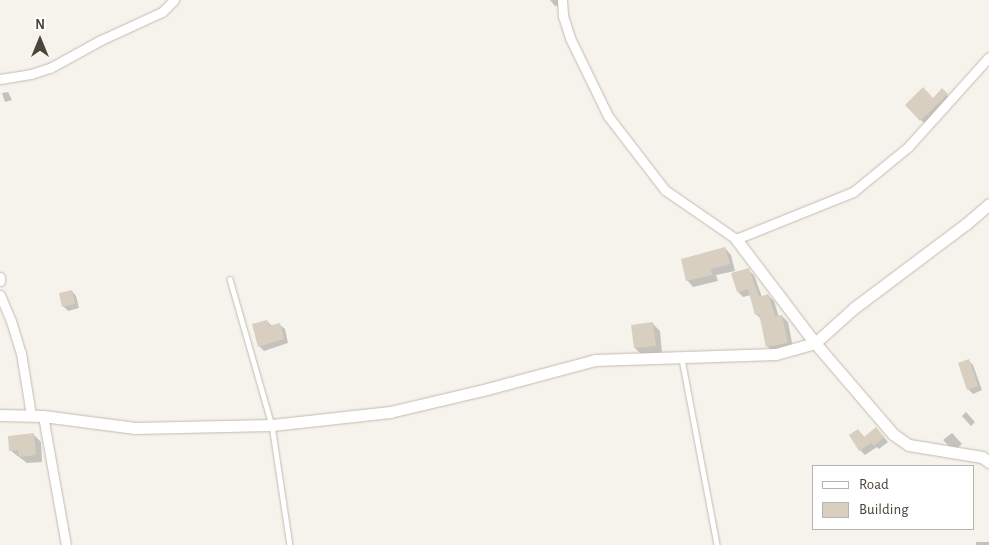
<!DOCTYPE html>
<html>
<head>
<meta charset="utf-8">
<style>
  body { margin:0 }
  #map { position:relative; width:989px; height:545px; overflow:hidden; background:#f6f3ec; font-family:"Alegreya Sans",sans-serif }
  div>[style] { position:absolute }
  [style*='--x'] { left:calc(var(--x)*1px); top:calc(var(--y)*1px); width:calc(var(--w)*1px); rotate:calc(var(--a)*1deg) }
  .shadow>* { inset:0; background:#0003 }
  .building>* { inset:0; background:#d8cfc1 }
  .roads { filter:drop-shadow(0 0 1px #c2bbae) drop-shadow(0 0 1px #c2bbae) }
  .service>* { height:4.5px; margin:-2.25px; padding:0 2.25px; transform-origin:2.25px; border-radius:2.25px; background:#fff }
  .minor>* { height:9px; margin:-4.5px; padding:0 4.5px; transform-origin:4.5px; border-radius:4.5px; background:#fff }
  .tertiary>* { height:11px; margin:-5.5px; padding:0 5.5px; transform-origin:5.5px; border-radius:5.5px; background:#fff }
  span { translate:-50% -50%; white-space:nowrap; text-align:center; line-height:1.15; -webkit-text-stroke:5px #fff; paint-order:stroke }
  .legend { position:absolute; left:812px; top:465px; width:162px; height:65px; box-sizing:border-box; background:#fff; border:1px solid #b7b4b0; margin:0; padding:6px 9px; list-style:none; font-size:15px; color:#4b4439 }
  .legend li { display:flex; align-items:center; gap:10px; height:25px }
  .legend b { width:25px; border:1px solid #b7b4b0 }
  .north { position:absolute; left:15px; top:15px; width:50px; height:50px; -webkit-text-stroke:4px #fff; paint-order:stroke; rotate:0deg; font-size:14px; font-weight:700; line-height:20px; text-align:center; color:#4b4439 }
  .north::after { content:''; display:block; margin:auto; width:18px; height:22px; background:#4b4439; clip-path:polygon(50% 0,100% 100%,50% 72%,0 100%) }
</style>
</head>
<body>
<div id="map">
  <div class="shadow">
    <div style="clip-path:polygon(550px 0,562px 0,560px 5px,555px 6px)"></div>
    <div style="clip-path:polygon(942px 90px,953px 101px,927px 126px,906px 105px,933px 99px)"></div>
    <div style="clip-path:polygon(8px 92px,12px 100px,5px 102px,2px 93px)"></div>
    <div style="clip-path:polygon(725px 248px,731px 255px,735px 271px,716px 275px,718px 281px,693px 287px,687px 280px)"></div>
    <div style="clip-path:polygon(748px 270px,754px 275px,762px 297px,768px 295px,774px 301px,779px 317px,782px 316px,788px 322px,793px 348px,773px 352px,767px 346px,762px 320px,756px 314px,751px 295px,743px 297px,738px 292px)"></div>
    <div style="clip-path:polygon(72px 291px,76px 296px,79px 308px,68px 311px,63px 306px)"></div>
    <div style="clip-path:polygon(267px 321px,272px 326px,280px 325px,285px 329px,288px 343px,264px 351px,259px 346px)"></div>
    <div style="clip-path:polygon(653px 324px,660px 331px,662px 353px,642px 355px,635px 348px)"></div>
    <div style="clip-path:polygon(968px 360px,973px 365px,982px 390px,973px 394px,968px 389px)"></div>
    <div style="clip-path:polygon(966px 412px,975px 422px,971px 426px,962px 416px)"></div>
    <div style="clip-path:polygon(858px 430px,865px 438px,881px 434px,888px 442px,879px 449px,877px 447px,865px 455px,860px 450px)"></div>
    <div style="clip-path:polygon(952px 433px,962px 444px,957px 448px,950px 447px,943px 440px)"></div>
    <div style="clip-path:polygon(34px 435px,41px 442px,42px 462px,27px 463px,11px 451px)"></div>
    <div style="clip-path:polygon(976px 542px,989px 542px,989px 545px,976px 545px)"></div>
  </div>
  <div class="building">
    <div style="clip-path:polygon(923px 87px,933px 98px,942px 88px,948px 94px,920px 121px,905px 105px)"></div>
    <div style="clip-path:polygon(725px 247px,730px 264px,711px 269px,712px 275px,686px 281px,681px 259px)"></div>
    <div style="clip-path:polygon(749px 268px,759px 297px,768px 294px,775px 316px,782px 315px,788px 343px,766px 347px,759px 314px,755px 315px,748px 289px,737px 292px,731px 273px)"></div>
    <div style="clip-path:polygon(72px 290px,75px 304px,62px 307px,59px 293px)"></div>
    <div style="clip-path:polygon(267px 320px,269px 326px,280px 323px,284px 339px,258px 347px,252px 324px)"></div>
    <div style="clip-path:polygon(653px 322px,656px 346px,634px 348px,631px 325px)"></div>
    <div style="clip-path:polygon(969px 359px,978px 386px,967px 390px,958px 363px)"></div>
    <div style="clip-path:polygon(876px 427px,884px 437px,874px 446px,871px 443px,859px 451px,849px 435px,858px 429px,864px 437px)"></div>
    <div style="clip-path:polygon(34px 433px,36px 455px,19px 457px,18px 450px,9px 451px,8px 436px)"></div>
  </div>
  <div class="roads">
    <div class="service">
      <div style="--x:230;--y:279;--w:152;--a:74"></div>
      <div style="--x:272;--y:425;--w:121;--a:81.5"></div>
      <div style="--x:682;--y:359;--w:189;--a:79.3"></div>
    </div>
    <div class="minor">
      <div style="--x:562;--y:0;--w:16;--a:86"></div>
      <div style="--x:563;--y:16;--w:23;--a:72"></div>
      <div style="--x:570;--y:38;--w:87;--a:64"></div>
      <div style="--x:608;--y:116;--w:93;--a:52.4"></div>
      <div style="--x:665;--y:190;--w:86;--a:34.6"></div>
      <div style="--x:736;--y:239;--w:126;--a:-21.9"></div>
      <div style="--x:853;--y:192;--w:71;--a:-39.3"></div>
      <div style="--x:908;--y:147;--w:121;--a:-48"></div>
      <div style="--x:0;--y:79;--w:31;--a:-9"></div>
      <div style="--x:31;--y:74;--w:20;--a:-18"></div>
      <div style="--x:50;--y:68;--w:58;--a:-28.8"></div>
      <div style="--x:101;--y:40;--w:67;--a:-24.7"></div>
      <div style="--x:162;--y:12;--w:17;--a:-45"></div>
      <div style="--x:0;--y:277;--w:4;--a:90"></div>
      <div style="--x:0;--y:295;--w:28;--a:67"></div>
      <div style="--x:11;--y:321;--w:34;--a:73"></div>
      <div style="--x:21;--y:353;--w:63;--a:80.8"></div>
      <div style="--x:43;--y:416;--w:131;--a:79.9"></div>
    </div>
    <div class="tertiary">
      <div style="--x:736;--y:239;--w:131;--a:52.8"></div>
      <div style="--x:815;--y:343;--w:120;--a:49.4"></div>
      <div style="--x:893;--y:434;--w:19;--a:35"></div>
      <div style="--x:909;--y:445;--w:74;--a:9.3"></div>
      <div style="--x:982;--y:457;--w:9;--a:36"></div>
      <div style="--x:0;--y:415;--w:43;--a:1.3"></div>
      <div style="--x:43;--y:416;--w:93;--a:7.4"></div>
      <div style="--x:135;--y:428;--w:137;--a:-1.3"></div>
      <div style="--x:272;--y:425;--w:119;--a:-6.3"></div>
      <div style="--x:390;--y:412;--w:100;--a:-13.3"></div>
      <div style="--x:487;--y:389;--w:112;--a:-15"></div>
      <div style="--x:595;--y:360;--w:181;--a:-1.9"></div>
      <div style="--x:776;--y:354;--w:41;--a:-15.8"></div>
      <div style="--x:815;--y:343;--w:52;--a:-41.9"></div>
      <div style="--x:854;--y:308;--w:140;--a:-36.9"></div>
      <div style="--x:966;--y:224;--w:30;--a:-41"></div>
    </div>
  </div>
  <ul class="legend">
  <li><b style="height:6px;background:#fff"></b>Road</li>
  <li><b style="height:14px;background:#d8cfc1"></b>Building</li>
  </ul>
  <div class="north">N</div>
</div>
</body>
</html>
